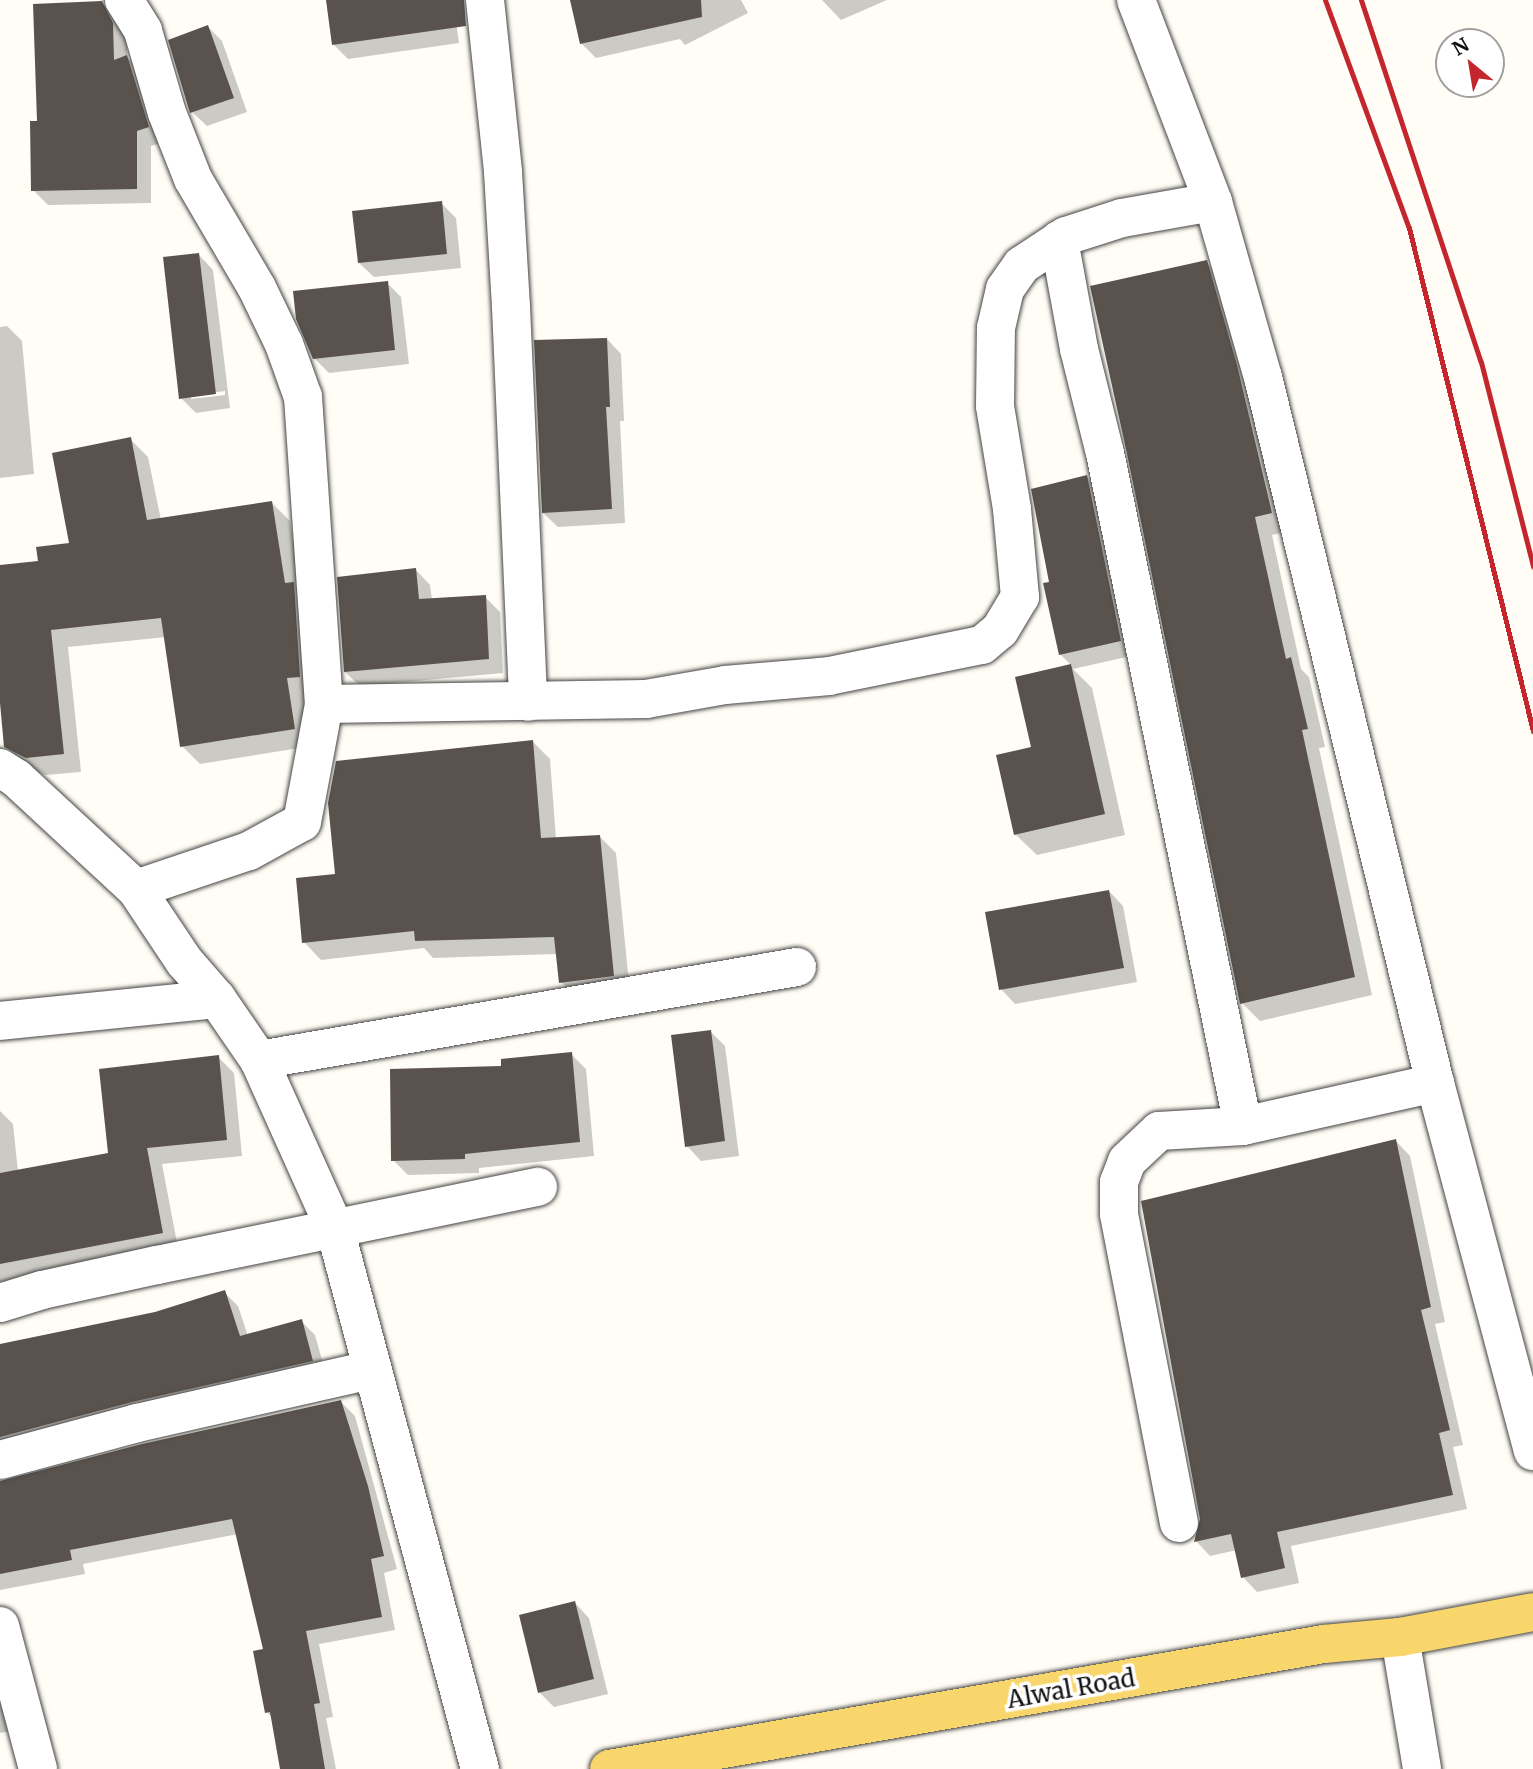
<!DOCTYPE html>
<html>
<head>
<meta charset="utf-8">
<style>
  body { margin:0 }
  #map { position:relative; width:1533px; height:1769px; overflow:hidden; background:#fffdf5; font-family:Merriweather,serif }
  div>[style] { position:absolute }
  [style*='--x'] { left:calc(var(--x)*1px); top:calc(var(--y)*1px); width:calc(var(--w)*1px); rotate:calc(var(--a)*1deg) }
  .shadow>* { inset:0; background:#0003 }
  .building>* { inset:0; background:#5a524d }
  .roads { filter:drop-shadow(0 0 2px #444) drop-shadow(0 0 2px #444) }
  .minor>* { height:38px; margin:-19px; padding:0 19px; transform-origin:19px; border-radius:19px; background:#fff }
  .major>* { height:38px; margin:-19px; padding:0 19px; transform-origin:19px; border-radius:19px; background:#f9d66b }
  .rail>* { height:5px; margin:-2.5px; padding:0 2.5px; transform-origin:2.5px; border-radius:2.5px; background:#c4262e }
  span { translate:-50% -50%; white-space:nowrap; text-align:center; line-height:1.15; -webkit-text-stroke:7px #fff; paint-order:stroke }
  .street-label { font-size:24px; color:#111 }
  .north { position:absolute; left:1435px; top:28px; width:70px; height:70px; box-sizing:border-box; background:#fff; border:2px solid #a0a0a0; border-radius:50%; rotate:330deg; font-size:19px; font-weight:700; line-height:28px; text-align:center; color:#111 }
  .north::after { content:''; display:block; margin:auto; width:24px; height:32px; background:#c4262e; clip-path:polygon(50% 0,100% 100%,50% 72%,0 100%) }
</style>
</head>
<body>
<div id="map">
  <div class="shadow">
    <div style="clip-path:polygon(327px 0,453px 0,459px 43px,348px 59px,333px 44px)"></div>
    <div style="clip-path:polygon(572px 0,741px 0,748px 13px,685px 45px,680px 39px,596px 58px,581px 43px)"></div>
    <div style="clip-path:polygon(822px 0,887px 0,841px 20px)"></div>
    <div style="clip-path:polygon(102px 3px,116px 18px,127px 39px,127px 57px,141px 71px,163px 142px,151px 146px,151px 203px,48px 205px,33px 190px,39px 122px)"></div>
    <div style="clip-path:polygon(208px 27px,222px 41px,247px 112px,207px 126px,192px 112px)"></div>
    <div style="clip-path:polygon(441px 203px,456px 218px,461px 268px,374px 277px,359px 263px)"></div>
    <div style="clip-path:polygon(evenodd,199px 255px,213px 270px,230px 408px,196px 413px,181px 398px,199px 255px,225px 391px,225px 395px,191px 399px,191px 396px,225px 391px)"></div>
    <div style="clip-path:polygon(1206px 262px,1224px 280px,1289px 531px,1272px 535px,1301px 669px,1309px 677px,1325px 747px,1319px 748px,1372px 995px,1260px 1021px,1242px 1003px)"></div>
    <div style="clip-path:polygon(387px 283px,401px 297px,409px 364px,329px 373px,314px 358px)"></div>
    <div style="clip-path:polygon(7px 326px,22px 341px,34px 474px,0 478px,0 327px)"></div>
    <div style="clip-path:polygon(607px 339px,621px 354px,624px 421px,620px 421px,625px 523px,558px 527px,543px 513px)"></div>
    <div style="clip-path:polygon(130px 439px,148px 457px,161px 520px,272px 503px,290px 521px,317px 694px,304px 696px,312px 746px,200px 764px,182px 746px,166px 637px,68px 647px,81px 772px,45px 775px,24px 765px,6px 746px,0 686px,0 567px,39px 563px,71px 545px)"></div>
    <div style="clip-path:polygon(1087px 477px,1101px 492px,1135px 655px,1073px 669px,1092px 688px,1125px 835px,1037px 855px,1015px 834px,1033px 749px,1017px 678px,1072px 666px,1060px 654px,1051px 583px)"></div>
    <div style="clip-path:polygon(416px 570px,430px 585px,432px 600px,485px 597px,500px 612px,503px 673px,360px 686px,345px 672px)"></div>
    <div style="clip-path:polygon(533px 742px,550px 759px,556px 839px,599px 836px,616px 853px,630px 993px,578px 999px,561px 982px,557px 954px,433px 958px,424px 948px,321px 960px,304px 942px,337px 876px)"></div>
    <div style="clip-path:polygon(1109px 891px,1123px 906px,1137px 982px,1015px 1004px,1001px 989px)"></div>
    <div style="clip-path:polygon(711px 1032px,725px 1046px,739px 1156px,701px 1161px,687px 1146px)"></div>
    <div style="clip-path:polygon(571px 1054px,586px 1069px,594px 1156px,479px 1168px,479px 1173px,408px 1175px,393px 1160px,503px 1067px)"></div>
    <div style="clip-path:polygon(218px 1057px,234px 1073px,242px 1156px,162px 1164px,178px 1248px,0 1282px,0 1111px,13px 1124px,18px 1172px,110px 1154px)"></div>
    <div style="clip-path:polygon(1396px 1141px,1410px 1156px,1445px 1322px,1435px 1324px,1463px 1445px,1453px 1447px,1467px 1509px,1291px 1546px,1299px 1583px,1257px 1592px,1243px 1577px,1237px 1550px,1210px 1556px,1196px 1541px)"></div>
    <div style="clip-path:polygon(224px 1292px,238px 1306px,248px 1336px,301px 1321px,315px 1335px,326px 1374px,0 1457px,0 1359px)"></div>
    <div style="clip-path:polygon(341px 1402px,355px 1416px,397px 1569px,384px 1573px,395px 1630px,319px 1644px,333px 1717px,326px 1718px,336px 1769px,281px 1769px,272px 1718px,267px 1712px,265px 1651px,238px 1534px,83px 1564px,85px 1574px,0 1590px,0 1483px)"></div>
    <div style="clip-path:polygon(575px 1603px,589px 1618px,608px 1694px,554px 1707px,539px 1692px)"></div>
    <div style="clip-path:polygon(0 1658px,19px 1730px,0 1733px)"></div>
  </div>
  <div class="building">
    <div style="clip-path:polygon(326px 0,464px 0,466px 26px,332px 45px)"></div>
    <div style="clip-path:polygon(570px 0,701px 0,702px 17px,580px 44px)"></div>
    <div style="clip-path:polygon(102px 1px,113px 23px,114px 60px,127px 55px,149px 127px,137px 131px,137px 189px,31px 191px,30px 121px,37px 121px,33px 4px)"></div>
    <div style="clip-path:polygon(208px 25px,234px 98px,190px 113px,168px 40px)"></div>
    <div style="clip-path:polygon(442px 201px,447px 254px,358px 263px,352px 211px)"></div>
    <div style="clip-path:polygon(199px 253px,216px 394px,179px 399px,163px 257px)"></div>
    <div style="clip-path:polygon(1207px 260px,1237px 365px,1272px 513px,1255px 517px,1286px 659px,1291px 657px,1308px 729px,1302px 730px,1355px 977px,1240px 1004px,1126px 449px,1090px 286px)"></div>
    <div style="clip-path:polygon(388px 281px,395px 350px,313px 359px,296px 319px,293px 291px)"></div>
    <div style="clip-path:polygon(607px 338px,610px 407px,606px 407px,612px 509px,542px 513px,534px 340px)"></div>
    <div style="clip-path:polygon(131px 437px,147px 520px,272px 501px,285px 583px,294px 582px,300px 677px,287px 678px,295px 729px,180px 747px,161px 618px,51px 630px,64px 754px,26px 758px,4px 747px,0 703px,0 565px,38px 561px,36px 547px,69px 543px,52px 453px)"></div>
    <div style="clip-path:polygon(1087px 475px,1121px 641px,1059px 655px,1043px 583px,1049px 582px,1031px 489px)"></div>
    <div style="clip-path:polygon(416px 568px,419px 599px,486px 595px,489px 659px,344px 672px,337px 577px)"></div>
    <div style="clip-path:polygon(1071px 664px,1105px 814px,1014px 835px,996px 755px,1031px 747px,1015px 677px)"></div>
    <div style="clip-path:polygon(533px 740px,541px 838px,600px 835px,614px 976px,559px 983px,554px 937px,415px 941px,414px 931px,302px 943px,296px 878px,335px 874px,328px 803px,336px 761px)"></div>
    <div style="clip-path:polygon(1109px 890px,1124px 968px,999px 990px,985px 912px)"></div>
    <div style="clip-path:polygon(711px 1030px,725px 1141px,685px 1147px,671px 1035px)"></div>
    <div style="clip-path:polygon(572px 1052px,580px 1142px,465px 1154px,465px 1159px,391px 1161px,390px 1069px,501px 1066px,501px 1059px)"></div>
    <div style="clip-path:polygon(219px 1055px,227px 1140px,147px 1148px,163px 1233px,0 1264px,0 1173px,108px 1153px,99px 1069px)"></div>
    <div style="clip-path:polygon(1396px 1139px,1431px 1307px,1421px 1310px,1450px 1430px,1439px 1433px,1453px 1495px,1277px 1532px,1285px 1568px,1241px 1578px,1231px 1534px,1194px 1542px,1200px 1519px,1141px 1201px)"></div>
    <div style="clip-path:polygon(225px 1290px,240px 1336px,302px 1319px,313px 1361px,132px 1402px,0 1437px,0 1344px,155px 1312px)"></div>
    <div style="clip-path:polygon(341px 1400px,368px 1486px,384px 1556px,371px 1559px,382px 1617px,306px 1631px,320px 1703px,314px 1704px,325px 1769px,280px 1769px,270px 1712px,265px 1713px,253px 1651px,263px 1649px,232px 1519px,70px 1550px,72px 1560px,0 1574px,0 1481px,142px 1444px)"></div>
    <div style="clip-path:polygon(575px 1601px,594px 1679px,538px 1693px,519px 1615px)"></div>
  </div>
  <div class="roads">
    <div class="minor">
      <div style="--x:124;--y:0;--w:36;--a:58"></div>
      <div style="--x:143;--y:31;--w:85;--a:73.7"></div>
      <div style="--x:167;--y:113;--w:71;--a:68.5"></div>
      <div style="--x:193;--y:179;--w:126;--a:59.6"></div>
      <div style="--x:257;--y:288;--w:62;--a:64.3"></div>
      <div style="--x:284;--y:344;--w:56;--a:70.3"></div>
      <div style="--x:303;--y:397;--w:308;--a:86.1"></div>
      <div style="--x:485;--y:0;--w:173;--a:84"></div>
      <div style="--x:503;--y:172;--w:135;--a:86.6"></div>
      <div style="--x:511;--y:307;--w:395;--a:87.5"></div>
      <div style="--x:1136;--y:0;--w:216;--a:69.1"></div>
      <div style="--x:1213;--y:202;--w:182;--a:74.1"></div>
      <div style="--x:1263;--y:377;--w:727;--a:76.31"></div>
      <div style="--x:1435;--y:1083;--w:381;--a:75.1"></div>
      <div style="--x:1059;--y:240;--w:111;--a:79.6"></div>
      <div style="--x:1079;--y:349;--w:107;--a:76"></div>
      <div style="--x:1105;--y:453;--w:687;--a:78.41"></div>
      <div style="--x:0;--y:768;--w:19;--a:32"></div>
      <div style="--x:16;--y:778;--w:163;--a:42.8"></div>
      <div style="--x:136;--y:889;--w:87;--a:56.3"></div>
      <div style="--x:184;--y:961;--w:50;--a:49"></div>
      <div style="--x:217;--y:999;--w:74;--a:55.5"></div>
      <div style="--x:259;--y:1060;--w:185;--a:65.8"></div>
      <div style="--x:335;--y:1229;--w:559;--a:74.97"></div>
      <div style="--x:136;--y:889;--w:119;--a:-18.6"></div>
      <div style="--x:249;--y:851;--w:60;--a:-28.7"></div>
      <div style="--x:302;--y:822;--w:120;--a:-79.4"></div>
      <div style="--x:324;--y:704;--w:322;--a:-0.9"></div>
      <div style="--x:646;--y:699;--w:80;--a:-10"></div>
      <div style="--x:725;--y:685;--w:104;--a:-4.9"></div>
      <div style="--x:829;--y:676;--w:156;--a:-11.5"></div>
      <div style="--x:982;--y:645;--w:23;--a:-40"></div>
      <div style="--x:1000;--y:630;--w:39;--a:-59"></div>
      <div style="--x:1020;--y:597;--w:88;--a:-95.2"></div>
      <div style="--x:1012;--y:509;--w:104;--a:-99.4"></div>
      <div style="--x:995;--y:406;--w:78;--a:-89.3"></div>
      <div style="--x:996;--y:328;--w:40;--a:-77"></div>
      <div style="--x:1005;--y:289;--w:29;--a:-55"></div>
      <div style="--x:1022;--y:265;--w:53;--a:-33.4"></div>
      <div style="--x:1066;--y:236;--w:59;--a:-17.8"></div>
      <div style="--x:1122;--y:218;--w:92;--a:-10"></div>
      <div style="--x:0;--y:1021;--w:218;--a:-5.8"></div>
      <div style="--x:259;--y:1060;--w:546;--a:-9.81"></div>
      <div style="--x:0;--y:1303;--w:44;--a:-17.2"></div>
      <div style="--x:42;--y:1290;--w:118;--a:-12.3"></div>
      <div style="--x:157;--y:1265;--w:389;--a:-11.6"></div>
      <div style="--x:0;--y:1460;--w:142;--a:-15.1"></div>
      <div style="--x:137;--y:1423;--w:240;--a:-12.8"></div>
      <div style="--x:1179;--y:1523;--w:315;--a:-101"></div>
      <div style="--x:1119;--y:1214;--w:32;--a:-90"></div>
      <div style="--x:1119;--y:1182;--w:22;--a:-69"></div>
      <div style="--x:1127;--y:1161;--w:44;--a:-43.2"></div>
      <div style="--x:1159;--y:1131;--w:84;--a:-3.4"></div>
      <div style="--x:1243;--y:1126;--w:197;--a:-12.6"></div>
      <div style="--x:0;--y:1626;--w:148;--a:75.1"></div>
      <div style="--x:1400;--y:1637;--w:134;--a:80.5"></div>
    </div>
    <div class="major">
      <div style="--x:609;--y:1769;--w:726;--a:-9.92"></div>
      <div style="--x:1324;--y:1644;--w:76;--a:-5.3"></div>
      <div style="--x:1400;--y:1637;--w:135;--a:-10.6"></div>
    </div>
  </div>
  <div class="rail">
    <div style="--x:1325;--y:0;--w:243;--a:69.8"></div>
    <div style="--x:1409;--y:228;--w:518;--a:76.15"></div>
    <div style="--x:1361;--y:0;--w:381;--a:71.7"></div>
    <div style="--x:1481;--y:362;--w:211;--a:75.7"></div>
  </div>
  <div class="street-label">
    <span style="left:1071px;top:1689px;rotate:-10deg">Alwal Road</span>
  </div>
  <div class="north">N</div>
</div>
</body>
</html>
